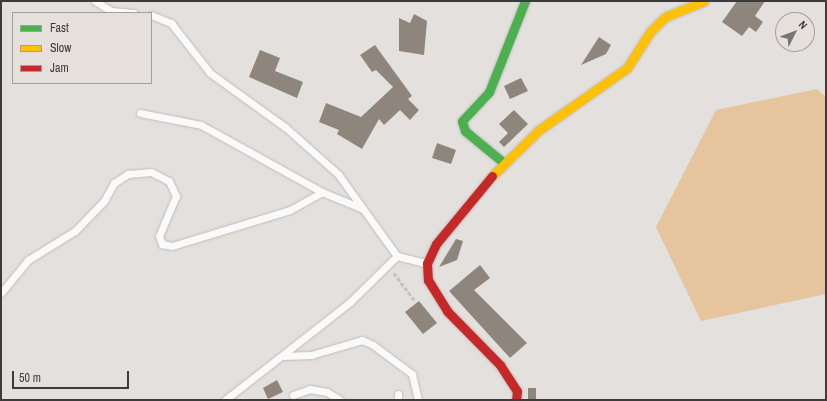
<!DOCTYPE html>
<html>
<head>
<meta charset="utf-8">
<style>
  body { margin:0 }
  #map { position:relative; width:827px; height:401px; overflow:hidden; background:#e3e0de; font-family:"Archivo Narrow",sans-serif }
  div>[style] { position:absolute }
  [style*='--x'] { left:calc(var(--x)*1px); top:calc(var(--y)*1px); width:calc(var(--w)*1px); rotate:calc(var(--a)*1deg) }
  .green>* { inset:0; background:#e5c49e }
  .building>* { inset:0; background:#8e867d }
  .path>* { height:2.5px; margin-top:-1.25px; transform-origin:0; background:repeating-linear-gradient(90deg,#c1c1c0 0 4px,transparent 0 6px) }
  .roads { filter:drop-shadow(0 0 1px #bfbdbc) drop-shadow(0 0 1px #bfbdbc) }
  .lane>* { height:7px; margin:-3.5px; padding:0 3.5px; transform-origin:3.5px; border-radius:3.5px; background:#fbfafa }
  .fast>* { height:9px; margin:-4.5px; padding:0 4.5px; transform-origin:4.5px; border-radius:4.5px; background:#4caf50 }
  .slow>* { height:9px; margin:-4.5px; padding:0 4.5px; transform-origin:4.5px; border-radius:4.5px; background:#ffc107 }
  .jam>* { height:9px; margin:-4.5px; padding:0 4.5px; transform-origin:4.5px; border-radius:4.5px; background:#c62828 }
  span { translate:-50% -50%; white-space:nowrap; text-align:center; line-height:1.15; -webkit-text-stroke:4px #e5e0dc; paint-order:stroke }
  .frame { position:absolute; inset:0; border:2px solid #3d3b39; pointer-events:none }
  .legend { position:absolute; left:12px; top:12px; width:140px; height:72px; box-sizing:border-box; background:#e5e0dc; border:1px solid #a29e9b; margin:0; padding:5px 7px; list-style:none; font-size:12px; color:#3d3b39 }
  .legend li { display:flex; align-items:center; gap:8px; height:20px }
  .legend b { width:20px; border:1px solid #a29e9b }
  .north { position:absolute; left:775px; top:12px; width:40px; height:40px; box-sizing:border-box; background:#e5e0dc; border:1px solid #a29e9b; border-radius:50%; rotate:48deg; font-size:11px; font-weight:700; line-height:16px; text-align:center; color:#3d3b39 }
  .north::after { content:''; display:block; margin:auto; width:14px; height:18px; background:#777573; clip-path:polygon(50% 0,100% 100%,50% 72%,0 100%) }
  .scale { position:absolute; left:12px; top:371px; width:117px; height:18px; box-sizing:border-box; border:2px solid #3d3b39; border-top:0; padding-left:5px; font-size:12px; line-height:14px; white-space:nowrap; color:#3d3b39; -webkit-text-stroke:3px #e5e0dc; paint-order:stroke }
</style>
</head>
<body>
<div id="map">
  <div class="green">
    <div style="clip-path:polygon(817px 89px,826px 97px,826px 294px,701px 321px,656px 227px,716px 110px)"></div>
  </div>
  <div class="building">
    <div style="clip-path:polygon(737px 1px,765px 1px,755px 16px,763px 22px,756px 32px,749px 27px,742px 36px,722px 22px)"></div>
    <div style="clip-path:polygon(414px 14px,427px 21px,424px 55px,399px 51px,399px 18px,410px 23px)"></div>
    <div style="clip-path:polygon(599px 37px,611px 45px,606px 54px,581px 65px)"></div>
    <div style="clip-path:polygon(375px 45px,412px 96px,408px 99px,419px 110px,410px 120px,400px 110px,384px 125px,379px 119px,362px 149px,337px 134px,339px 130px,319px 122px,326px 103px,361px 117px,393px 87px,376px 70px,372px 72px,360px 55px)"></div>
    <div style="clip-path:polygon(260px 50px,280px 58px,275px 71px,303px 82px,297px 98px,249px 77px)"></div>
    <div style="clip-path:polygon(521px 78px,528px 91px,510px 99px,504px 86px)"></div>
    <div style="clip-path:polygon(514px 110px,528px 124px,504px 147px,499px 142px,508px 133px,499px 124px)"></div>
    <div style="clip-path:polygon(437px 143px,456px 150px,451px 164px,432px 158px)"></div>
    <div style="clip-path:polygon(456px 239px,463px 241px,457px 260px,439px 267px)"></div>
    <div style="clip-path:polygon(480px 265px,490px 278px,474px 290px,527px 343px,510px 358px,449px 291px)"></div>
    <div style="clip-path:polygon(419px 301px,437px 323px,423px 334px,405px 312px)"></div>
    <div style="clip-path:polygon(277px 380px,283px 392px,268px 399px,263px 388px)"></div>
    <div style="clip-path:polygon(528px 388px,536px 388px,536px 400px,528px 400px)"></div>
  </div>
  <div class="path">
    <div style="--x:394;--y:273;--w:34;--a:53"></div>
  </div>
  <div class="roads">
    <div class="lane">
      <div style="--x:95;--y:1;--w:19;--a:32"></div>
      <div style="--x:111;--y:11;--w:23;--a:5"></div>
      <div style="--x:151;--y:15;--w:22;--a:22"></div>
      <div style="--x:171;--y:23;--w:63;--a:52"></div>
      <div style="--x:210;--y:73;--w:92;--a:35.8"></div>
      <div style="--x:285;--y:127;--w:71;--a:41.6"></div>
      <div style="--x:338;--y:174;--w:101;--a:54.3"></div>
      <div style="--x:140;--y:113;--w:62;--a:11.1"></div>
      <div style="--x:201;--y:125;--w:138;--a:29"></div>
      <div style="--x:322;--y:192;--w:44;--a:22.5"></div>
      <div style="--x:1;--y:293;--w:43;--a:-50.7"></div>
      <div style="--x:28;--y:260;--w:55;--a:-31.7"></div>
      <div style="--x:75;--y:231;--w:42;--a:-46"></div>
      <div style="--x:104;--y:201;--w:21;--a:-61"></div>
      <div style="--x:114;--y:183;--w:17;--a:-33"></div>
      <div style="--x:128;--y:174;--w:23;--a:-5"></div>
      <div style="--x:151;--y:172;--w:20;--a:27"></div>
      <div style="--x:169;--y:181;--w:17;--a:65"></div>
      <div style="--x:176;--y:196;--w:43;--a:113"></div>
      <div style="--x:159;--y:236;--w:9;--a:69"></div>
      <div style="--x:162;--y:244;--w:10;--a:11"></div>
      <div style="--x:172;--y:246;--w:123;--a:-17"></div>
      <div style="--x:290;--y:210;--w:37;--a:-29"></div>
      <div style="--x:284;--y:356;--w:27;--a:-2"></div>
      <div style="--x:311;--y:355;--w:53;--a:-16.4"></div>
      <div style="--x:362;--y:340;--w:12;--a:24"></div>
      <div style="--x:373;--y:345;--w:49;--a:36.6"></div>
      <div style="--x:412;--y:374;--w:27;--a:77"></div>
      <div style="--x:398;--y:394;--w:6;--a:90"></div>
      <div style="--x:293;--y:395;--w:18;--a:-19"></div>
      <div style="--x:310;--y:389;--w:17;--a:10"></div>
      <div style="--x:327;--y:392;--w:15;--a:32"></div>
      <div style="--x:225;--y:400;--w:159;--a:-38.1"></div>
      <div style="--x:350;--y:302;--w:66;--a:-44.4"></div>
      <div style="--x:397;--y:256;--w:29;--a:14"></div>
    </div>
    <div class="fast">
      <div style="--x:504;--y:163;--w:50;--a:-140.6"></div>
      <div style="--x:465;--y:131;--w:10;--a:-107"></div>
      <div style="--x:462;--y:121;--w:40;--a:-47"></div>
      <div style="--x:489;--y:92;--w:98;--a:-68.4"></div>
    </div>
    <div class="slow">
      <div style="--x:492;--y:176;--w:66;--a:-44.4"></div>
      <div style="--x:539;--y:130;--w:108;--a:-35.2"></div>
      <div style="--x:627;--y:68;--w:43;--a:-57.4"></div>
      <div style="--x:650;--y:32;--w:21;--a:-45"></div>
      <div style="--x:665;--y:17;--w:42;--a:-22.3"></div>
    </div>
    <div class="jam">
      <div style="--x:492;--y:176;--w:88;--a:129.5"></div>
      <div style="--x:436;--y:244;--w:21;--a:115"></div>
      <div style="--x:427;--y:263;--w:17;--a:87"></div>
      <div style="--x:428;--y:280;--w:36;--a:58"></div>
      <div style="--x:447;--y:311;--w:76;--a:45.5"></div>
      <div style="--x:500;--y:365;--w:31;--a:57"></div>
      <div style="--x:517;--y:391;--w:9;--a:96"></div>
    </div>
  </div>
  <div class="frame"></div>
  <ul class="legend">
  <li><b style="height:5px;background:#4caf50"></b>Fast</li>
  <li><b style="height:5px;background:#ffc107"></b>Slow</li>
  <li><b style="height:5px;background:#c62828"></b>Jam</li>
  </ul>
  <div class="north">N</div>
  <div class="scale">50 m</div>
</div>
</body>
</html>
